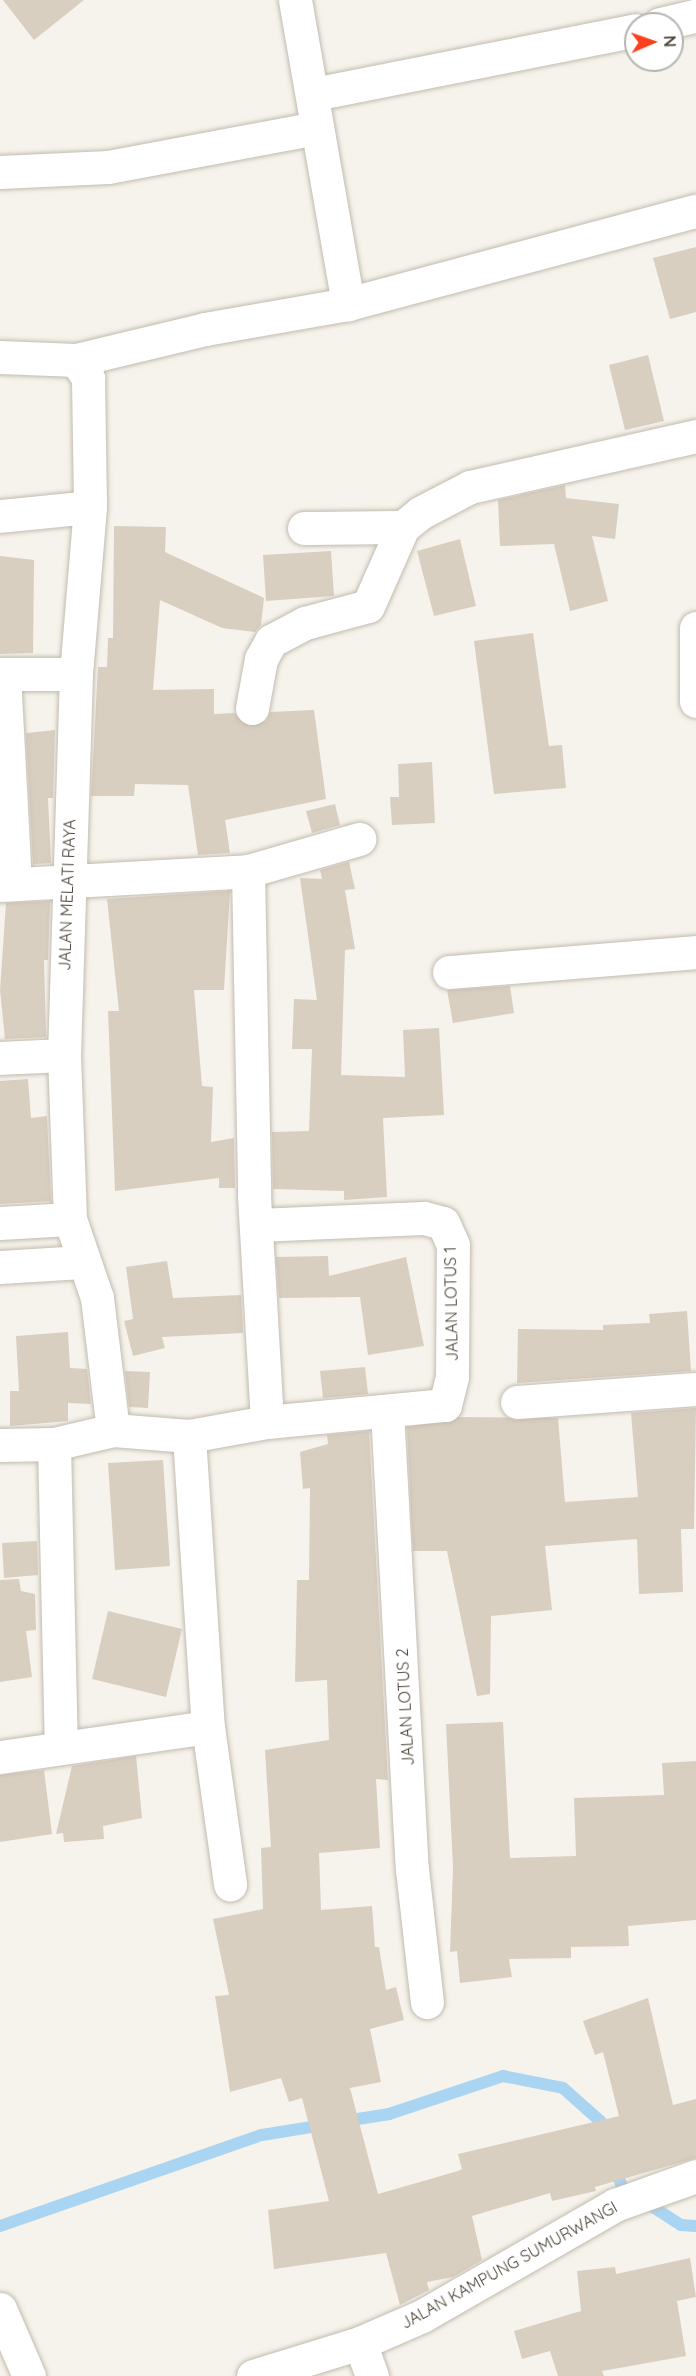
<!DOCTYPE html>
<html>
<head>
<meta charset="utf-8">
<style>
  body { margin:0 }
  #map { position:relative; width:696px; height:2376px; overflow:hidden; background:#f6f3ec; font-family:Quicksand,sans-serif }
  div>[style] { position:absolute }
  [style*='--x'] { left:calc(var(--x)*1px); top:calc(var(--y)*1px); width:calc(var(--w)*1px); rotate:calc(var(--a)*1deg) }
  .stream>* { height:12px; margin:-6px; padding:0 6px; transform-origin:6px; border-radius:6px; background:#a9d4f2 }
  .building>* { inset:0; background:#d8cfc1 }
  .roads { filter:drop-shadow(0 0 2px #c2bbae) drop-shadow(0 0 2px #c2bbae) }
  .minor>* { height:33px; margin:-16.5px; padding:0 16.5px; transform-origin:16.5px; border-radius:16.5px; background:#fff }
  span { translate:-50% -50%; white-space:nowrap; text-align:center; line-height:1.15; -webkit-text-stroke:5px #fff; paint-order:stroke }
  .street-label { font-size:16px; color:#4b4439 }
  .north { position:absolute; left:624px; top:12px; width:60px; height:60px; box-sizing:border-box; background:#fff; border:2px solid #b7b4b0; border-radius:50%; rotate:88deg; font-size:16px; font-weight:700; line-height:24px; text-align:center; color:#4b4439 }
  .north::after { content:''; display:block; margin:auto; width:21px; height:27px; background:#fc3f1d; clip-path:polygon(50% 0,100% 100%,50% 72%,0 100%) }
</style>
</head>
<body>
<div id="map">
  <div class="stream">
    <div style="--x:345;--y:2121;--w:45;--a:-9"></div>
    <div style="--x:389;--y:2114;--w:120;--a:-18.4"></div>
    <div style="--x:503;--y:2076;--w:61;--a:11.3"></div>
    <div style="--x:563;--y:2088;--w:50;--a:41.7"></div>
    <div style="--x:600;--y:2121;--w:15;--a:70"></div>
    <div style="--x:615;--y:2166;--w:22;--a:72"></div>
    <div style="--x:622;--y:2187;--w:70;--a:32.8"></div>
    <div style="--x:681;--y:2225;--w:15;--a:4"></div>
    <div style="--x:0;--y:2226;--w:277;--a:-19.2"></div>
    <div style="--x:262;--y:2135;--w:63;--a:-9.2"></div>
  </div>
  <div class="building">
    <div style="clip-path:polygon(3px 0,84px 0,34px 40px)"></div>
    <div style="clip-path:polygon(696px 247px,696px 312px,670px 319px,653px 258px)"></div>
    <div style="clip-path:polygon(648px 355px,664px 421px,625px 430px,609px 365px)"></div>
    <div style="clip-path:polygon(565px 485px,566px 498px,619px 504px,615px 539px,592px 536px,608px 601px,570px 611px,554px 544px,500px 546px,498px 500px)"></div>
    <div style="clip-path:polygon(114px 526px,166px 527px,165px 552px,264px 598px,261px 625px,255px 632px,222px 628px,160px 600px,153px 690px,214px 689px,214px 714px,234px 713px,249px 726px,266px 721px,270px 712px,314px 710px,326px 799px,225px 820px,230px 853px,198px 855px,188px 785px,135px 784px,134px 796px,91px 796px,98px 667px,107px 667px,108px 638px,113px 638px)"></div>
    <div style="clip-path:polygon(460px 539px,476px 606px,434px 616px,417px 551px)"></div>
    <div style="clip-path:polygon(331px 551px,334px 596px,266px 601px,263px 555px)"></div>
    <div style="clip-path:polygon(0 556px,34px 560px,33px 653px,0 654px)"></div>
    <div style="clip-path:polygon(533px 633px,549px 746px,562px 745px,566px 788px,494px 794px,474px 641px)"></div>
    <div style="clip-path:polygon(55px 730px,53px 798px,48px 798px,51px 863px,33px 864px,26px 733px)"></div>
    <div style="clip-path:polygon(432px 762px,435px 823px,392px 825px,390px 797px,399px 797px,398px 764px)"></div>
    <div style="clip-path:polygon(335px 804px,340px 825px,312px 833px,306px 811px)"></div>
    <div style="clip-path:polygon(349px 862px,355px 889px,345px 890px,355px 949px,345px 950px,341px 1075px,405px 1077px,403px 1030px,439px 1028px,444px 1115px,383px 1118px,387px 1197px,344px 1200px,344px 1191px,273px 1189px,272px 1132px,309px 1131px,312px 1049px,292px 1049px,294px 999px,317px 1000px,300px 878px,322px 879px,320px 870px)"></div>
    <div style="clip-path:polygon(230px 891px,224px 990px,194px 990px,202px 1086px,213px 1087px,211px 1142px,234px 1138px,235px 1188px,219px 1188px,219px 1178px,115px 1191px,108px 1011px,119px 1011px,107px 899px)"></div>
    <div style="clip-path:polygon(50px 901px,48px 960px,44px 960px,46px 1037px,5px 1039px,0 990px,6px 903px)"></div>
    <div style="clip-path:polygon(510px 986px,514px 1013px,453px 1023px,447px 990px)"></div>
    <div style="clip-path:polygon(28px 1079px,31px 1118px,47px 1116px,51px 1201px,0 1204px,0 1081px)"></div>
    <div style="clip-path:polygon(328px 1256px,329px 1276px,406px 1257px,424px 1346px,368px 1355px,360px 1297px,279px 1298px,276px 1257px)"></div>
    <div style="clip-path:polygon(167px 1261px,173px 1298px,241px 1295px,243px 1333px,162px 1337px,165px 1348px,133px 1356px,124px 1321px,133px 1319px,126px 1267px)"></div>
    <div style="clip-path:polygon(687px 1311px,691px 1371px,517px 1383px,518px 1329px,603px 1330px,603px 1325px,650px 1323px,649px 1314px)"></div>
    <div style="clip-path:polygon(68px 1332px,70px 1368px,87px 1369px,91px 1404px,68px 1403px,68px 1421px,10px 1426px,10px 1391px,19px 1391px,16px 1336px)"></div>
    <div style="clip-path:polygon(365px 1367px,368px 1394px,323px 1398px,320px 1371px)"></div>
    <div style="clip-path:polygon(125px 1371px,150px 1372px,148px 1408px,129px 1407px)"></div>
    <div style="clip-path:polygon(696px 1408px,694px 1529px,681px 1529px,683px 1592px,639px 1594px,637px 1539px,545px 1546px,552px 1610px,491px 1616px,490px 1694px,477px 1696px,447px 1551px,413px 1551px,407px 1427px,458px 1417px,558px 1418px,565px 1502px,638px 1497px,631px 1413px)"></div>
    <div style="clip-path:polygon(369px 1431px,388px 1780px,376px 1779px,380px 1848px,319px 1853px,321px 1910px,372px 1906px,375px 1947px,379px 1947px,386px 1990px,396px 1987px,404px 2020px,370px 2029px,381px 2082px,350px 2088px,378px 2194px,458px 2171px,462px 2169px,458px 2154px,619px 2116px,603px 2052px,595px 2055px,583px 2021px,648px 1998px,673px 2105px,696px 2099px,696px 2158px,595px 2187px,596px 2191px,552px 2201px,550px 2193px,472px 2216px,482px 2260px,453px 2277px,427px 2282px,429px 2290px,400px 2305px,386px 2253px,274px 2269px,268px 2210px,329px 2201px,302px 2098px,289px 2102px,281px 2078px,230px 2092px,215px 1996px,229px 1995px,213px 1919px,263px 1909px,261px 1848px,271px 1847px,265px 1750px,329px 1740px,327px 1680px,295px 1682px,297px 1580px,309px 1580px,310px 1488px,303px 1489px,300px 1452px,328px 1444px,327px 1435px)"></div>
    <div style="clip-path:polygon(163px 1460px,170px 1566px,115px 1570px,108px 1463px)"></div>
    <div style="clip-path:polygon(37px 1541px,38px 1575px,4px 1578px,2px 1543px)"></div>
    <div style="clip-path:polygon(19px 1579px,21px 1591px,35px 1594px,36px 1630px,26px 1631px,32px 1677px,0 1682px,0 1580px)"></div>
    <div style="clip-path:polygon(108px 1611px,182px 1629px,166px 1697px,92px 1679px)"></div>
    <div style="clip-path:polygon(503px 1722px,510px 1858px,576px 1856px,574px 1798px,664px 1795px,662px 1763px,696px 1761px,696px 1920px,628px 1926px,629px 1946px,571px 1947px,571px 1958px,509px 1959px,512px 1977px,460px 1983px,457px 1951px,450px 1952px,453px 1868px,446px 1724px)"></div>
    <div style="clip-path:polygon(136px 1756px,142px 1818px,103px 1826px,104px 1839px,64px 1842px,63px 1833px,56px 1834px,72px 1766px)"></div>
    <div style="clip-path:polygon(44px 1770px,52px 1834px,0 1842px,0 1775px)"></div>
    <div style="clip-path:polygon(690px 2258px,696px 2297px,677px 2301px,686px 2356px,602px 2371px,604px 2376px,558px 2376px,550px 2351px,522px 2359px,514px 2331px,581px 2311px,577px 2271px,615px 2267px,616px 2274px)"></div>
  </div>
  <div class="roads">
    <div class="minor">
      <div style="--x:295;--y:0;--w:309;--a:80.1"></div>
      <div style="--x:660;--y:24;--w:37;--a:-13"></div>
      <div style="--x:314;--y:94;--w:328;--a:-11.2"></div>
      <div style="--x:0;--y:172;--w:108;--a:-2.7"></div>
      <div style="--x:108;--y:167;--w:212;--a:-10.6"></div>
      <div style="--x:0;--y:357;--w:76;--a:2.3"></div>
      <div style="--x:76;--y:360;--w:133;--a:-13.5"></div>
      <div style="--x:205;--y:329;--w:145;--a:-9.9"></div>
      <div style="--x:348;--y:304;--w:360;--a:-15"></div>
      <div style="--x:76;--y:360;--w:22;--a:56"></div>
      <div style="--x:88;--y:378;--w:129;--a:89.1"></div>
      <div style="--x:90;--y:507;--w:168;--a:94.8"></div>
      <div style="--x:76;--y:674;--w:381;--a:91.8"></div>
      <div style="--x:64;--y:1055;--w:164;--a:87.9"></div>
      <div style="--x:70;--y:1219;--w:83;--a:71.1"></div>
      <div style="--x:97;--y:1298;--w:133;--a:83.1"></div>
      <div style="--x:0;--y:516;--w:90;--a:-5.7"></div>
      <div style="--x:304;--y:528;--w:99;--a:-0.6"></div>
      <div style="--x:696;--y:628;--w:73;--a:90"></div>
      <div style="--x:0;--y:674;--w:76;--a:0"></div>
      <div style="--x:4;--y:674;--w:210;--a:87"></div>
      <div style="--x:252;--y:708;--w:50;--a:-79.6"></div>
      <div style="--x:261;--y:659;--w:21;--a:-61"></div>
      <div style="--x:271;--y:641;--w:38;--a:-28"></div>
      <div style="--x:305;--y:623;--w:65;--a:-15.1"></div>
      <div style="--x:368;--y:606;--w:86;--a:-66.1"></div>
      <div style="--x:403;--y:527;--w:22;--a:-39"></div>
      <div style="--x:420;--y:513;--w:56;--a:-27.5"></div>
      <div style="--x:470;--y:487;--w:232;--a:-12.7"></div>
      <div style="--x:248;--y:871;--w:325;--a:88.9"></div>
      <div style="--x:254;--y:1196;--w:226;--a:86.7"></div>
      <div style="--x:0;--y:885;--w:248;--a:-3.2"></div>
      <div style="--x:248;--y:871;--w:116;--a:-16.1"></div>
      <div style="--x:449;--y:972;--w:248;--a:-4.6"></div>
      <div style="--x:0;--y:1058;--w:64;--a:-2.7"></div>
      <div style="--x:0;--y:1223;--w:70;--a:-3.3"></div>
      <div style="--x:0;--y:1267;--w:82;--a:-3.5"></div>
      <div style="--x:517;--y:1402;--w:179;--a:-4.2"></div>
      <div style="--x:387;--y:1411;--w:459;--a:86.9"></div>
      <div style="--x:412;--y:1869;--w:134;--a:83.6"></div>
      <div style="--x:189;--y:1436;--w:292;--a:86.3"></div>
      <div style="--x:208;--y:1727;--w:159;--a:82"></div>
      <div style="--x:54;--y:1444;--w:303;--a:88.7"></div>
      <div style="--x:0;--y:1445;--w:54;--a:-1.1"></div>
      <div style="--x:54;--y:1444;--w:61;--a:-13.3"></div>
      <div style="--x:113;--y:1430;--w:76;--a:4.5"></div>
      <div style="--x:189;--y:1436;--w:79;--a:-10.2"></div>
      <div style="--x:267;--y:1422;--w:179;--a:-5.5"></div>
      <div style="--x:445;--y:1405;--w:29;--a:-76"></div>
      <div style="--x:452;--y:1377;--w:132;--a:-89.6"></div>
      <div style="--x:453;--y:1245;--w:24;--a:-114"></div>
      <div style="--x:443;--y:1223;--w:20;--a:-165"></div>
      <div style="--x:424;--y:1218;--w:168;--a:177.6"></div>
      <div style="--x:0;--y:1757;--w:210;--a:-8.2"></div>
      <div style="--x:0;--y:2309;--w:73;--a:66.6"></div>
      <div style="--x:360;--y:2343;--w:35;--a:70"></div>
      <div style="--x:253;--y:2376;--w:112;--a:-17.1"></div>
      <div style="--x:360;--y:2343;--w:68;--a:-23.5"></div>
      <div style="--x:422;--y:2316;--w:223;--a:-29.9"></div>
      <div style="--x:615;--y:2205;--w:86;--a:-19.7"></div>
    </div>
  </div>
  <div class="street-label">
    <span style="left:67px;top:895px;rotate:-88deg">JALAN MELATI RAYA</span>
    <span style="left:451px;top:1304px;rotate:-91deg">JALAN LOTUS 1</span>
    <span style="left:405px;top:1707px;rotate:-93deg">JALAN LOTUS 2</span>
    <span style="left:509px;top:2265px;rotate:-29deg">JALAN KAMPUNG SUMURWANGI</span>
  </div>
  <div class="north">N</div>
</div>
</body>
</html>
